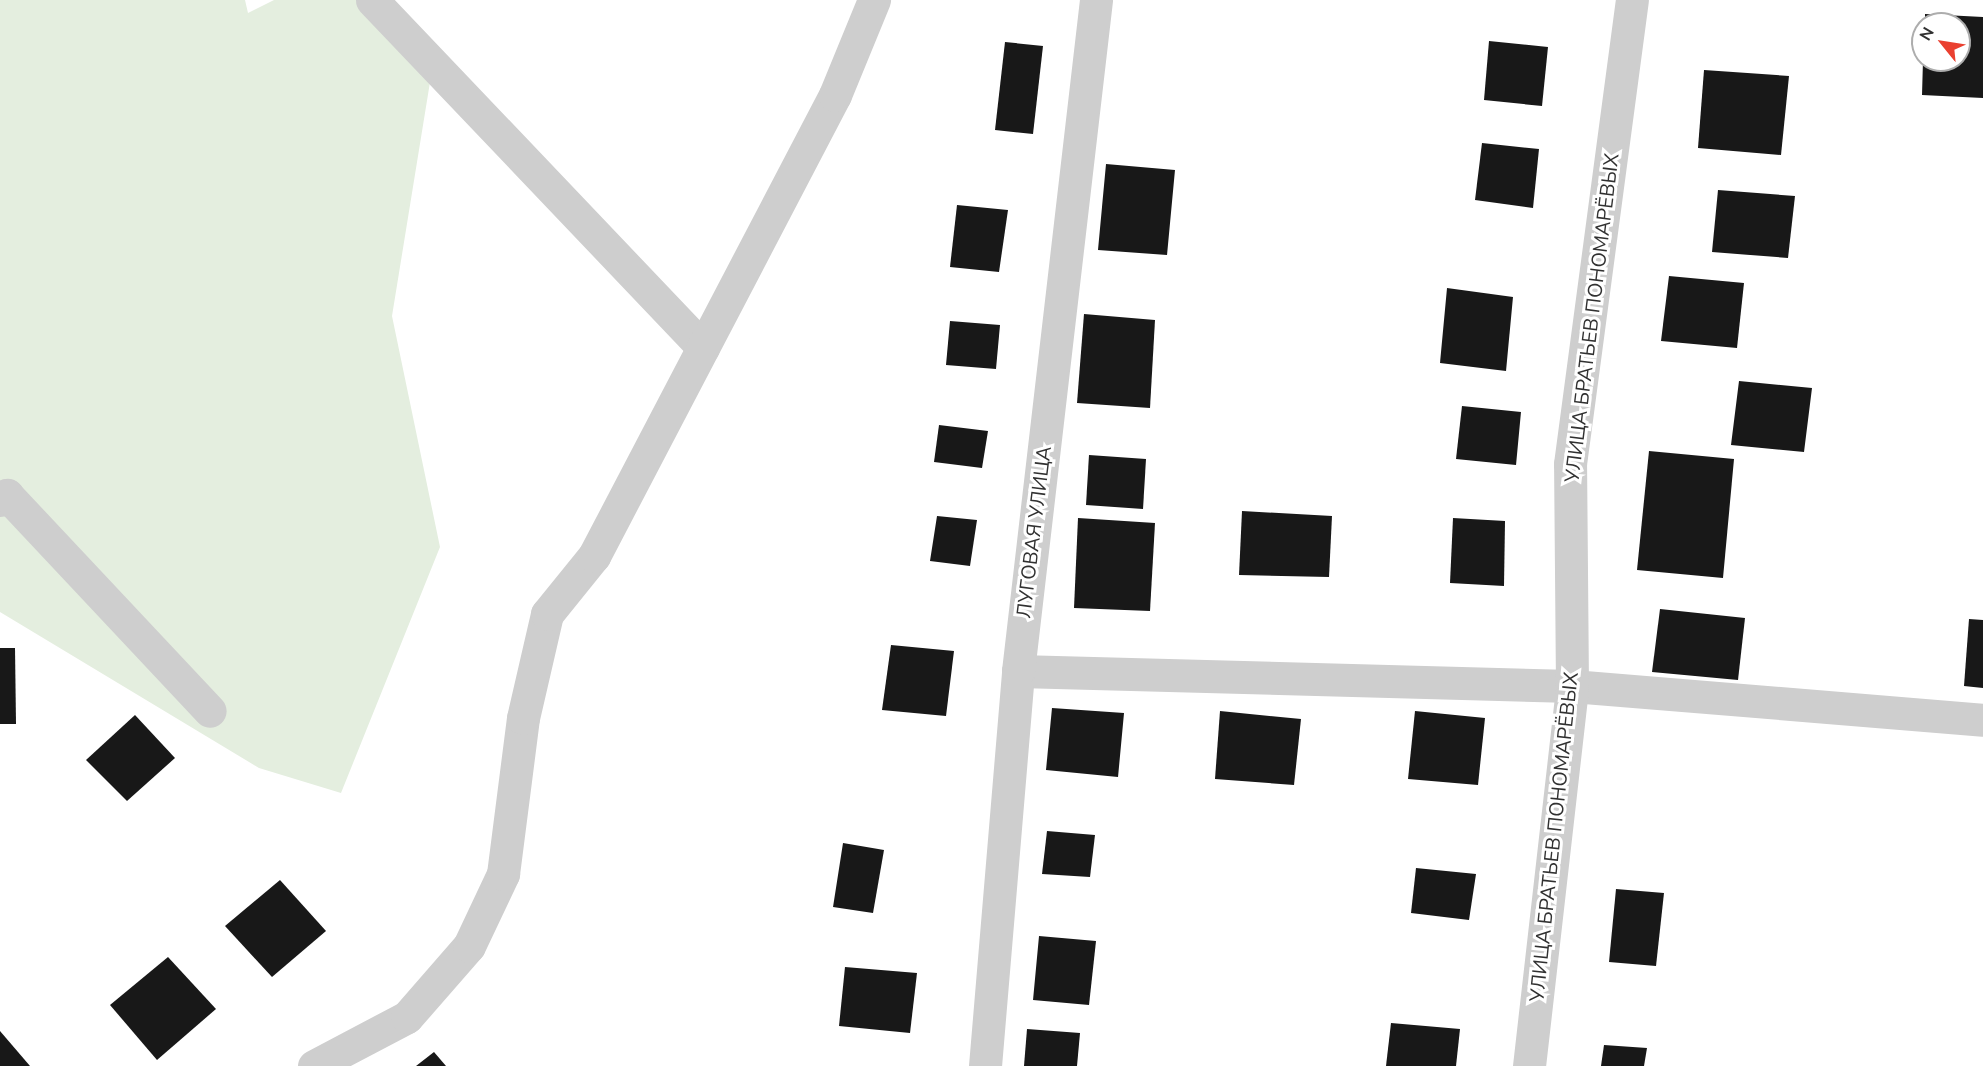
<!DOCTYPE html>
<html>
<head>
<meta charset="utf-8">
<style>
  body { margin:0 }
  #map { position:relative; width:1983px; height:1066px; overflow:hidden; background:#fff; font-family:"Nunito Sans",sans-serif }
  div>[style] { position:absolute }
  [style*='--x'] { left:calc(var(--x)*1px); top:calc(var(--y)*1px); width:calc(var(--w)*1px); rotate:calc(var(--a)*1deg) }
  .green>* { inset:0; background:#e4eedf }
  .building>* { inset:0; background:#181818 }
  .minor>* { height:33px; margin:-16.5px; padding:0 16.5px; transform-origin:16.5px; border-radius:16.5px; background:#cecece }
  span { translate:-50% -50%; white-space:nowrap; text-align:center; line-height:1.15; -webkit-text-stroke:6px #fff; paint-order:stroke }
  .street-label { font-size:20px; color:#313131 }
  .north { position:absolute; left:1911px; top:12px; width:60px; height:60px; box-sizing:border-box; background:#fff; border:2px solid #adadad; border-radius:50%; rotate:300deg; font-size:16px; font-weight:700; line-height:24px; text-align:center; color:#313131 }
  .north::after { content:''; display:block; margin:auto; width:21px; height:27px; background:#ea4030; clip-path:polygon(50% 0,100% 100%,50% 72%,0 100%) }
</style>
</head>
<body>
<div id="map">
  <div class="green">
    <div style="clip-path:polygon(0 0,245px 0,248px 13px,274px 0,394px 0,431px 76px,392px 316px,440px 547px,341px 793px,259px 768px,0 612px)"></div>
  </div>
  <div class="building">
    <div style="clip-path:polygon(1925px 14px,1983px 17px,1983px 98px,1922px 95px,1923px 60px,1959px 60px,1959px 24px,1925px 24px)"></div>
    <div style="clip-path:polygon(1489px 41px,1548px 47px,1542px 106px,1484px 100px)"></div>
    <div style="clip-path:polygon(1005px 42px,1043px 46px,1033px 134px,995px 130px)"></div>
    <div style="clip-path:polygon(1704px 70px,1789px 76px,1781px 155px,1698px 148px)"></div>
    <div style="clip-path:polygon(1482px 143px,1539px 149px,1533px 208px,1475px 200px)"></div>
    <div style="clip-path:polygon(1106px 164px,1175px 170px,1167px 255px,1098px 250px)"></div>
    <div style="clip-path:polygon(1718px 190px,1795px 196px,1788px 258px,1712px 252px)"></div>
    <div style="clip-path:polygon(957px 205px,1008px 210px,999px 272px,950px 267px)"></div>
    <div style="clip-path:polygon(1669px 276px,1744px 283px,1737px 348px,1661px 341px)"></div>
    <div style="clip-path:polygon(1447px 288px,1513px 297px,1506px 371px,1440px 363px)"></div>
    <div style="clip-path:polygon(1084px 314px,1155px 320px,1150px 408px,1077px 403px)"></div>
    <div style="clip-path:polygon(950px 321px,1000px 325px,996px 369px,946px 365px)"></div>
    <div style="clip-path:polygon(1739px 381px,1812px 388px,1804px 452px,1731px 445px)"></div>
    <div style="clip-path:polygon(1462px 406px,1521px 412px,1516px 465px,1456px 459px)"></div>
    <div style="clip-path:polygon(939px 425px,988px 431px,982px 468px,934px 462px)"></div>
    <div style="clip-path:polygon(1649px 451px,1734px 459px,1723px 578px,1637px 570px)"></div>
    <div style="clip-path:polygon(1089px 455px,1146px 459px,1143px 509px,1086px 505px)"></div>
    <div style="clip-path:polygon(1242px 511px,1332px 516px,1329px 577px,1239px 575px)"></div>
    <div style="clip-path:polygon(937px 516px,977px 520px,970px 566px,930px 561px)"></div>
    <div style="clip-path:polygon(1078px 518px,1155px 523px,1150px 611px,1074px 608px)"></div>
    <div style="clip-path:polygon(1453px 518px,1505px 521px,1504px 586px,1450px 583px)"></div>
    <div style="clip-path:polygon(1660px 609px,1745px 618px,1738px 680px,1652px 672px)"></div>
    <div style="clip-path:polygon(1969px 619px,1983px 620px,1983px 688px,1964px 686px)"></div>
    <div style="clip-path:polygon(891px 645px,954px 651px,946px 716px,882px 710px)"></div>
    <div style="clip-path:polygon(0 648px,15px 648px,16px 724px,0 724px)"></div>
    <div style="clip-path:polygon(1052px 708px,1124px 713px,1118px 777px,1046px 770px)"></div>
    <div style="clip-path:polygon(1220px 711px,1301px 719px,1294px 785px,1215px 779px)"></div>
    <div style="clip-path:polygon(1415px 711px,1485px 718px,1478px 785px,1408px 779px)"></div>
    <div style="clip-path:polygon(135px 715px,175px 758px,127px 801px,86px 760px)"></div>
    <div style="clip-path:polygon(1047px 831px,1095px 835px,1090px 877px,1042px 874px)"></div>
    <div style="clip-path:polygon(843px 843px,884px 850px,873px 913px,833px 907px)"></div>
    <div style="clip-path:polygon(1416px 868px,1476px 874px,1469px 920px,1411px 913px)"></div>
    <div style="clip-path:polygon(280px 880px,326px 931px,272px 977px,225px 926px)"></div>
    <div style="clip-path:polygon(1616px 889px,1664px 893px,1656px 966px,1609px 962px)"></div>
    <div style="clip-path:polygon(1039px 936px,1096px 941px,1089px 1005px,1033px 1000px)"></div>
    <div style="clip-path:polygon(168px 957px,216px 1009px,157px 1060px,110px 1005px)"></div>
    <div style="clip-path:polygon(845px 967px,917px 973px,910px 1033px,839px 1026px)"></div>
    <div style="clip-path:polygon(1391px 1023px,1460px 1029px,1456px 1066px,1386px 1066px)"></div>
    <div style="clip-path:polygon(1027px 1029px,1080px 1033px,1077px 1066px,1024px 1066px)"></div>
    <div style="clip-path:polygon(0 1031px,30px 1066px,0 1066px)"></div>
    <div style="clip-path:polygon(1604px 1045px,1647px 1048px,1644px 1066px,1601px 1066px)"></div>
    <div style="clip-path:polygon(434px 1052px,446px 1066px,416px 1066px)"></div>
  </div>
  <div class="minor">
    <div style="--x:372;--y:0;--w:480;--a:46.4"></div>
    <div style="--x:0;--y:500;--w:9;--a:-36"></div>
    <div style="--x:7;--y:495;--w:296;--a:46.8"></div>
    <div style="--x:1018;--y:671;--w:554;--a:1.55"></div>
    <div style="--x:1572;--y:686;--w:412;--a:4.7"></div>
    <div style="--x:314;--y:1066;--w:105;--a:-27.8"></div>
    <div style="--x:407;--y:1017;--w:94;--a:-48.9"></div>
    <div style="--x:469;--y:946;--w:80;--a:-64.7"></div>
    <div style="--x:503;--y:874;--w:157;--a:-82.7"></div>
    <div style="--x:523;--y:718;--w:107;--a:-77"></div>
    <div style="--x:547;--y:614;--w:75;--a:-51"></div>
    <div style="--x:594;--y:556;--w:520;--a:-62.4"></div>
    <div style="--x:835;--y:95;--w:103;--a:-67.7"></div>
    <div style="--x:985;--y:1066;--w:396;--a:-85.2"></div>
    <div style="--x:1018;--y:671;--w:676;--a:-83.37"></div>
    <div style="--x:1529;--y:1066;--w:382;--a:-83.5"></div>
    <div style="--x:1572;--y:686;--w:222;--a:-90.5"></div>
    <div style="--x:1570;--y:464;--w:468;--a:-82.4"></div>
  </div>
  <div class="street-label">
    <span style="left:1592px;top:318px;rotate:-83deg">УЛИЦА БРАТЬЕВ ПОНОМАРЁВЫХ</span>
    <span style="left:1034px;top:532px;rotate:-83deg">ЛУГОВАЯ УЛИЦА</span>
    <span style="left:1554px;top:837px;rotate:-84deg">УЛИЦА БРАТЬЕВ ПОНОМАРЁВЫХ</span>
  </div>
  <div class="north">N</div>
</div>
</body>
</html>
